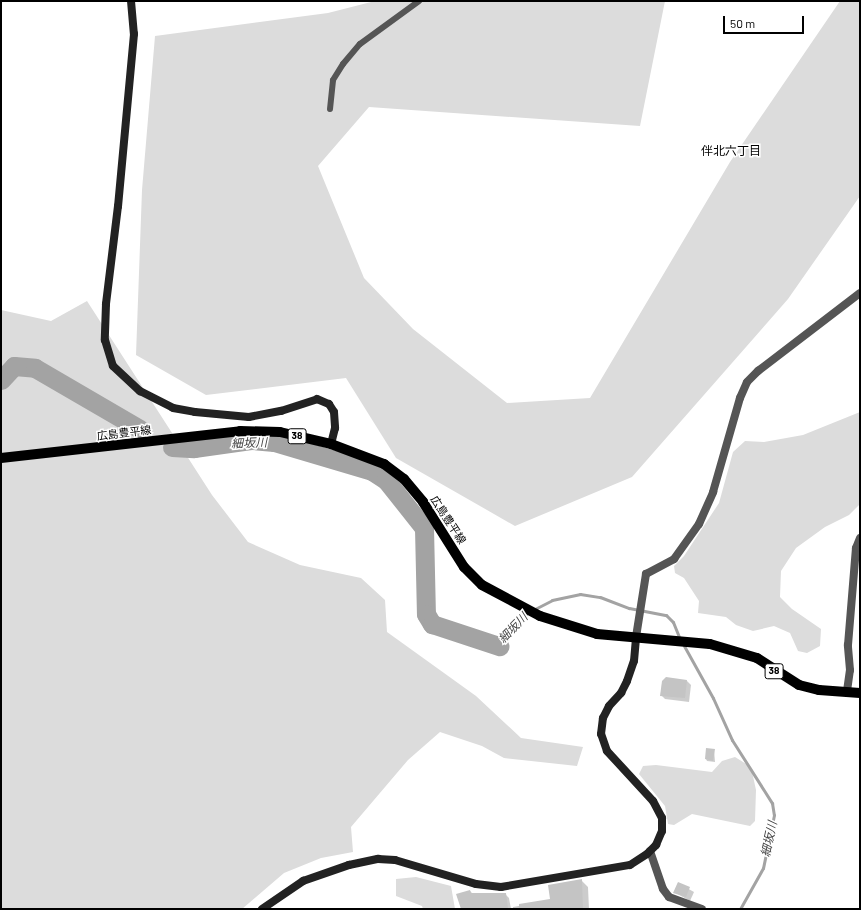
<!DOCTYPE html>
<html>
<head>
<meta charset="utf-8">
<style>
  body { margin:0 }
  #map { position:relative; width:861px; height:910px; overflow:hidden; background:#fff; font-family:Barlow,"Noto Sans JP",sans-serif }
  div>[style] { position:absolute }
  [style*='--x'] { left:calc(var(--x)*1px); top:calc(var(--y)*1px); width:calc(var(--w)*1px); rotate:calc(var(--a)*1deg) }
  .green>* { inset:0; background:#dcdcdc }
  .shadow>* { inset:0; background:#0003 }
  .stream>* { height:3px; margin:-1.5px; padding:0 1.5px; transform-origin:1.5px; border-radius:1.5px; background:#a3a3a3 }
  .river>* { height:19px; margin:-9.5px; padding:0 9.5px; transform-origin:9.5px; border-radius:9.5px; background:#a3a3a3 }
  .building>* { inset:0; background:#c4c4c4 }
  .lane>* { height:6px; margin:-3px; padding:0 3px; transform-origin:3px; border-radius:3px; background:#555 }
  .street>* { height:8px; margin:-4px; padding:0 4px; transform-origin:4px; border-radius:4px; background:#555 }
  .secondary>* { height:8px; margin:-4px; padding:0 4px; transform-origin:4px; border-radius:4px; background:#222 }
  .primary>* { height:10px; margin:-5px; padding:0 5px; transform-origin:5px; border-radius:5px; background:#000 }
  span { translate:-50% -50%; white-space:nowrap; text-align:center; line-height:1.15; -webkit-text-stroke:3px #fff; paint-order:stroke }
  .shield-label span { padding:1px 3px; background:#fff; border:1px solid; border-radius:3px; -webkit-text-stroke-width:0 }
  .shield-label { font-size:10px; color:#000; font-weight:700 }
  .street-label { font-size:11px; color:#000 }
  .neighbourhood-label { font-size:12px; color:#000 }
  .water-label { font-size:12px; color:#444; font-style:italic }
  .frame { position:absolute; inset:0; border:2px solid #000; pointer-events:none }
  .scale { position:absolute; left:723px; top:16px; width:81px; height:18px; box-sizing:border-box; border:2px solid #000; border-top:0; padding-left:5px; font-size:12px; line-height:14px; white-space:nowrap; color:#000; -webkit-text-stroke:3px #fff; paint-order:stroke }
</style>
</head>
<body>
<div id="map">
  <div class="green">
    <div style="clip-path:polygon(375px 1px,665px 1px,640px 126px,369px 107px,318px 166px,364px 278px,413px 329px,507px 403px,590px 398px,730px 162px,840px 1px,860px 1px,860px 196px,788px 299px,632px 477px,515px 526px,396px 458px,346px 378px,206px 395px,136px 355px,142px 190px,155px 36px,328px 13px)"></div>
    <div style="clip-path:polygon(87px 301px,212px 495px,248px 542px,300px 565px,361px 578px,385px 600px,387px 632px,476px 696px,521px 738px,583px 747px,577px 766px,504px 758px,482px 746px,440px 732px,408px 760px,351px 827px,353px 852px,321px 858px,284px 873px,242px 909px,1px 909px,1px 310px,51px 321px)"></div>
    <div style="clip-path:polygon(860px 412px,860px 504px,849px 515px,825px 527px,796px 548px,781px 571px,780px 597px,792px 609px,821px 629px,820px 646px,807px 653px,798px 651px,790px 633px,774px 626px,753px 631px,736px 625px,726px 617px,698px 613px,699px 601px,684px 578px,675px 573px,674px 566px,684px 556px,719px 503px,733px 452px,745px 441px,764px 442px,803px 435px)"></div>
    <div style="clip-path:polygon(735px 757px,751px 767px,756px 790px,755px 821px,750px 826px,692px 814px,674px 825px,668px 824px,665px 806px,639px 774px,643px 766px,656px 765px,712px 772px,722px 761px)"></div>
    <div style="clip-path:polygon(416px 877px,451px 886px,455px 909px,423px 909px,422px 906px,396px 896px,396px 879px)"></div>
  </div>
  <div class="shadow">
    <div style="clip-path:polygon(666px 678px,687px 681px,691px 685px,689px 702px,665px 699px,661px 695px)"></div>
    <div style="clip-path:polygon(714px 750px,715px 762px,707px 761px,706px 759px)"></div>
    <div style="clip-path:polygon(581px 880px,588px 887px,589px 909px,513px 909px,513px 907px,552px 900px)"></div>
    <div style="clip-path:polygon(678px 883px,694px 892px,690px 901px,674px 892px)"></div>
    <div style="clip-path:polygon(470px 891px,473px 894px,505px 894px,509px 898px,511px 909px,462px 909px,457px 895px)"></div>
  </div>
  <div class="stream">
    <div style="--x:683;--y:644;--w:62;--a:60.9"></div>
    <div style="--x:713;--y:698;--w:46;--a:65.7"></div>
    <div style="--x:732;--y:740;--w:75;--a:57.6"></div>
    <div style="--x:772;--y:803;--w:12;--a:81"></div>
    <div style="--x:774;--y:815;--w:54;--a:101.7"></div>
    <div style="--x:763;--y:868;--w:47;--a:119.3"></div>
    <div style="--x:499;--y:646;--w:43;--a:-49.7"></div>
    <div style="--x:527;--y:613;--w:28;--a:-27"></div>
    <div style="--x:552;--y:600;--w:29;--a:-12"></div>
    <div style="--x:580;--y:594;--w:20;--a:9"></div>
    <div style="--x:600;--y:597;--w:31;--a:21"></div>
    <div style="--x:629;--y:608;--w:38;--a:11"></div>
    <div style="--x:666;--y:615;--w:10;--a:45"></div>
    <div style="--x:673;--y:622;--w:18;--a:68"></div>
  </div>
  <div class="river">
    <div style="--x:1;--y:380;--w:19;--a:-47"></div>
    <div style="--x:14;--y:366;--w:21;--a:5"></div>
    <div style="--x:35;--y:368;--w:121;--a:30.2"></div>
    <div style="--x:172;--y:447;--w:22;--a:3"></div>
    <div style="--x:194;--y:448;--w:59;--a:-7.9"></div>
    <div style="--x:252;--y:440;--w:22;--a:5"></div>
    <div style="--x:274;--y:442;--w:102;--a:16.5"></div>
    <div style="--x:372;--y:471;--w:17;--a:33"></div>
    <div style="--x:386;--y:480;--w:61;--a:51.6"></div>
    <div style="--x:424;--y:528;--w:86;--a:88.7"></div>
    <div style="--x:426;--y:614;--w:12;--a:59"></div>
    <div style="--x:432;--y:624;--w:71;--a:18.2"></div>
  </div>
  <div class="building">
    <div style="clip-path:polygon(666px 677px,687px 680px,685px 698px,660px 696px,662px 681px)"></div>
    <div style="clip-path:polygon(706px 748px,715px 749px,713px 761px,705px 759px)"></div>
    <div style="clip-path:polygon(582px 879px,583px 909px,519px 909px,519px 904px,550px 899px,548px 885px)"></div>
    <div style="clip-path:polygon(678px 882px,690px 887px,686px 897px,673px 893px)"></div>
    <div style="clip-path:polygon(470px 890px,471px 893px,506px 893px,508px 908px,461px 909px,456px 894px)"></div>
  </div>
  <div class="lane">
    <div style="--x:330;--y:109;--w:29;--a:-84"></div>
    <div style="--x:333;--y:80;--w:19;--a:-58"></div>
    <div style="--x:343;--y:64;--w:26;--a:-50"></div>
    <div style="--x:360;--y:44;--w:73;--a:-36.1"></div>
  </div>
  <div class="street">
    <div style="--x:636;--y:637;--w:64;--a:-81"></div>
    <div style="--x:646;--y:574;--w:32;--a:-28"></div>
    <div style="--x:674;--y:559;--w:43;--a:-54.5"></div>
    <div style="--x:699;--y:524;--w:35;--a:-66"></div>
    <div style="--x:713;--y:492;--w:98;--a:-74"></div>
    <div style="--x:740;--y:398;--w:17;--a:-66"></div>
    <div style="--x:747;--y:382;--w:16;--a:-45"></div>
    <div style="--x:758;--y:371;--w:128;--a:-37.4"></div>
    <div style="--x:847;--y:691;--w:21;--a:-82"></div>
    <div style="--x:850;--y:670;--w:25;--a:-95"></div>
    <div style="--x:848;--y:645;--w:97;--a:-85.3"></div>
    <div style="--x:856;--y:548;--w:11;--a:-68"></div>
    <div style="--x:650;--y:851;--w:40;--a:71.1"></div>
    <div style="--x:663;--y:889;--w:10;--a:53"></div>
    <div style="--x:669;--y:897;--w:35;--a:20"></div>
  </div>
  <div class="secondary">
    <div style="--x:131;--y:1;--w:33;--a:85"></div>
    <div style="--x:134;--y:34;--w:173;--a:95.3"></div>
    <div style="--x:118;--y:206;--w:99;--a:97"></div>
    <div style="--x:106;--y:304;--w:36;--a:92"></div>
    <div style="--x:105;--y:340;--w:27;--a:73"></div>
    <div style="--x:113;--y:366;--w:37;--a:43"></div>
    <div style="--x:140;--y:391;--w:37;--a:27"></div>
    <div style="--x:173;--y:408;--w:22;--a:10"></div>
    <div style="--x:195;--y:412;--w:54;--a:5.3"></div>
    <div style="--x:249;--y:417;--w:33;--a:-11"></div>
    <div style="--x:281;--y:411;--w:38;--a:-18"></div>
    <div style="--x:317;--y:399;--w:13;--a:23"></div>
    <div style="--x:329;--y:404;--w:9;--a:58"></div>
    <div style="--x:334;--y:412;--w:16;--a:86"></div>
    <div style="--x:335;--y:428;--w:16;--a:104"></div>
    <div style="--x:262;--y:909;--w:50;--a:-34.3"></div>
    <div style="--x:303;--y:881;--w:49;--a:-19.2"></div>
    <div style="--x:349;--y:865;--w:30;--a:-12"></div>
    <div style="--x:378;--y:859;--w:17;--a:3"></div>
    <div style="--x:395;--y:860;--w:84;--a:16.5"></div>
    <div style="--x:476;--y:884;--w:25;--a:7"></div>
    <div style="--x:501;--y:887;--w:131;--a:-9.7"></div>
    <div style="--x:630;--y:865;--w:20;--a:-33"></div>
    <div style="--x:647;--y:854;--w:13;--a:-45"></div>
    <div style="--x:656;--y:845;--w:15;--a:-67"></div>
    <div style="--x:662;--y:831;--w:13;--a:-90"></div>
    <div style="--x:662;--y:818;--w:19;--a:-118"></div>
    <div style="--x:653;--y:801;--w:68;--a:-132.6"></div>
    <div style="--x:607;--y:751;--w:18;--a:-109"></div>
    <div style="--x:601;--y:734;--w:16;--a:-83"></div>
    <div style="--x:603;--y:718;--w:13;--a:-63"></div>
    <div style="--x:609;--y:706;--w:18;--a:-47"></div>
    <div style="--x:621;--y:693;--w:13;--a:-63"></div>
    <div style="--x:627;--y:681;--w:21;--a:-71"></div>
    <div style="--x:634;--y:661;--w:24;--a:-85"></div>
  </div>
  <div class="primary">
    <div style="--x:1;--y:458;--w:241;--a:-6.4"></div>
    <div style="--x:240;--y:431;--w:40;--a:1.4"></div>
    <div style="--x:280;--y:432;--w:52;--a:13.2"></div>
    <div style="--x:331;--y:444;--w:57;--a:20.7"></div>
    <div style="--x:384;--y:464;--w:25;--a:37"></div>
    <div style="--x:404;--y:479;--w:30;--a:50"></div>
    <div style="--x:423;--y:502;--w:77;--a:57.8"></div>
    <div style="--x:464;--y:567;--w:25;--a:45"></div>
    <div style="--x:482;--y:585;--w:66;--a:28.1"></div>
    <div style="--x:540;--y:616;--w:60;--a:17.5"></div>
    <div style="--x:597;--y:634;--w:113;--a:5.1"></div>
    <div style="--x:710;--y:644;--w:49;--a:16.6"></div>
    <div style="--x:757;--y:658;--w:50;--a:32.7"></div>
    <div style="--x:799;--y:685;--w:21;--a:14"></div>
    <div style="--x:819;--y:690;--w:41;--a:4.2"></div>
  </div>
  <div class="shield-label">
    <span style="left:297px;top:436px">38</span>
    <span style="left:774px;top:671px">38</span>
  </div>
  <div class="street-label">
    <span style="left:124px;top:433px;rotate:-7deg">広島豊平線</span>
    <span style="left:448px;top:520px;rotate:57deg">広島豊平線</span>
  </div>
  <div class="neighbourhood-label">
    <span style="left:731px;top:151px">伴北六丁目</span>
  </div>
  <div class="water-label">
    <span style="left:249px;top:443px;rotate:-2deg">細坂川</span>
    <span style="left:513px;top:628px;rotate:-46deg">細坂川</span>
    <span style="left:769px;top:839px;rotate:-78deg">細坂川</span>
  </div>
  <div class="frame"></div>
  <div class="scale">50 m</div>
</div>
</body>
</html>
